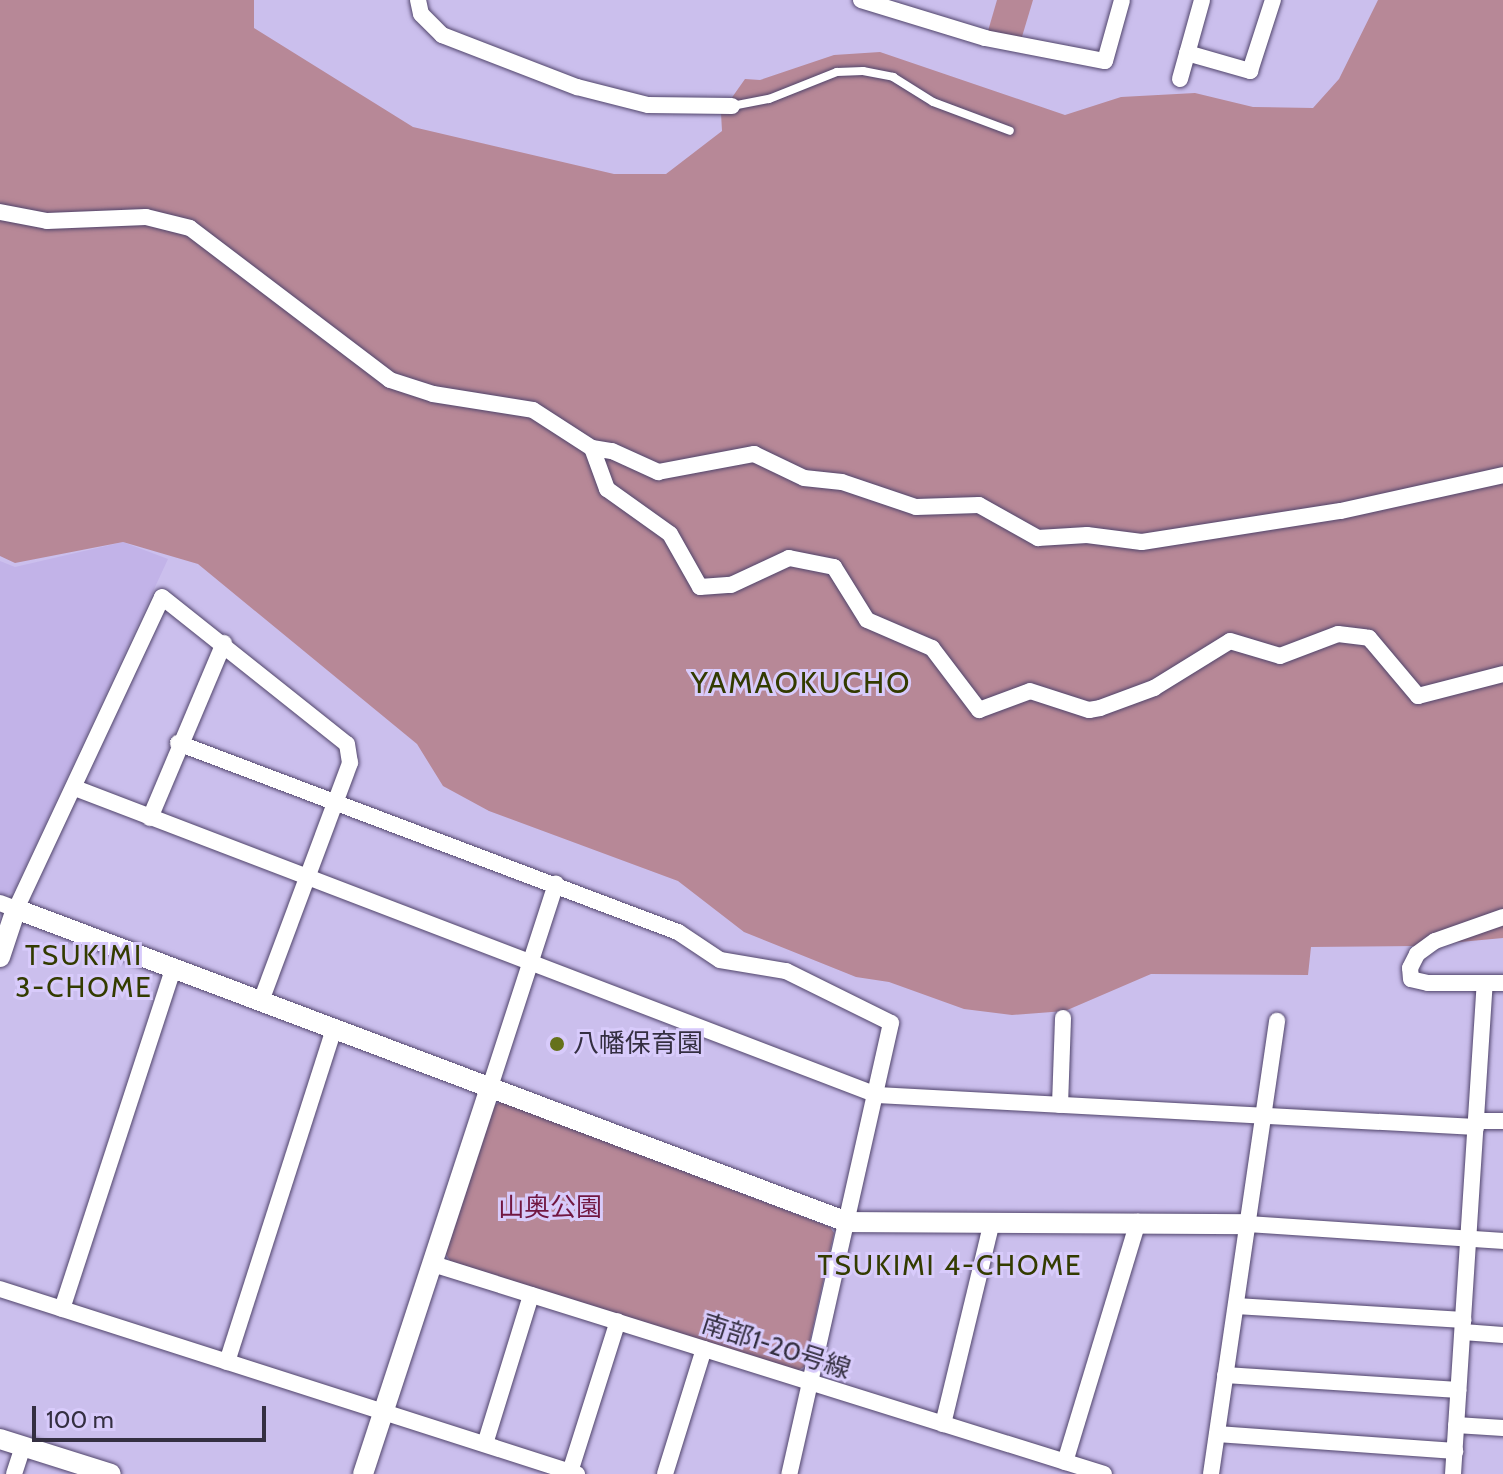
<!DOCTYPE html>
<html>
<head>
<meta charset="utf-8">
<style>
  body { margin:0 }
  #map { position:relative; width:1503px; height:1474px; overflow:hidden; background:#cbbfed; font-family:Cabin,"Noto Sans JP",sans-serif }
  div>[style] { position:absolute }
  [style*='--x'] { left:calc(var(--x)*1px); top:calc(var(--y)*1px); width:calc(var(--w)*1px); rotate:calc(var(--a)*1deg) }
  .built>* { inset:0; background:#c2b3e8 }
  .green>* { inset:0; background:#b78897 }
  .roads { filter:drop-shadow(0 0 2px #50446b) drop-shadow(0 0 2px #50446b) }
  .service>* { height:8px; margin:-4px; padding:0 4px; transform-origin:4px; border-radius:4px; background:#fff }
  .minor>* { height:16px; margin:-8px; padding:0 8px; transform-origin:8px; border-radius:8px; background:#fff }
  .tertiary>* { height:20px; margin:-10px; padding:0 10px; transform-origin:10px; border-radius:10px; background:#fff }
  .dots>* { width:22px; height:22px; translate:-50% -50%; box-sizing:border-box; border:4px solid #d8cbfb; border-radius:50% }
  span { translate:-50% -50%; white-space:nowrap; text-align:center; line-height:1.15; -webkit-text-stroke:6px #d8cbfb; paint-order:stroke }
  .poi-label { font-size:26px; color:#342f41 }
  .left { translate:0 -50%; text-align:left }
  .park-label { font-size:26px; color:#711741 }
  .street-label { font-size:26px; color:#342f41 }
  .neighbourhood-label { font-size:28px; color:#333b00; letter-spacing:2px }
  .quarter-label { font-size:30px; color:#333b00; letter-spacing:2px }
  .scale { position:absolute; left:32px; top:1406px; width:234px; height:36px; box-sizing:border-box; border:4px solid #342f41; border-top:0; padding-left:10px; font-size:24px; line-height:28px; white-space:nowrap; color:#342f41; -webkit-text-stroke:6px #d8cbfb; paint-order:stroke }
</style>
</head>
<body>
<div id="map">
  <div class="built">
    <div style="clip-path:polygon(123px 542px,168px 559px,14px 891px,4px 896px,0 894px,0 561px,15px 567px)"></div>
  </div>
  <div class="green">
    <div style="clip-path:polygon(0 0,254px 0,254px 28px,413px 127px,614px 174px,666px 174px,722px 131px,721px 113px,745px 79px,760px 80px,834px 55px,880px 52px,1065px 115px,1121px 97px,1195px 93px,1253px 107px,1313px 108px,1339px 79px,1378px 0,1503px 0,1503px 938px,1417px 946px,1311px 947px,1308px 975px,1151px 974px,1065px 1011px,1012px 1015px,964px 1009px,889px 982px,856px 977px,744px 932px,678px 881px,489px 811px,443px 786px,417px 744px,198px 564px,123px 542px,15px 563px,0 556px)"></div>
    <div style="clip-path:polygon(997px 0,1033px 0,1021px 40px,988px 31px)"></div>
    <div style="clip-path:polygon(501px 1102px,830px 1227px,834px 1233px,804px 1367px,797px 1371px,450px 1261px,445px 1253px,493px 1106px)"></div>
  </div>
  <div class="roads">
    <div class="service">
      <div style="--x:732;--y:106;--w:38;--a:-11"></div>
      <div style="--x:769;--y:99;--w:73;--a:-21.7"></div>
      <div style="--x:837;--y:72;--w:26;--a:-2"></div>
      <div style="--x:863;--y:71;--w:31;--a:11"></div>
      <div style="--x:893;--y:77;--w:47;--a:32"></div>
      <div style="--x:933;--y:102;--w:82;--a:20.6"></div>
    </div>
    <div class="minor">
      <div style="--x:418;--y:0;--w:14;--a:78"></div>
      <div style="--x:421;--y:14;--w:30;--a:45"></div>
      <div style="--x:442;--y:35;--w:145;--a:21.1"></div>
      <div style="--x:577;--y:87;--w:73;--a:14.2"></div>
      <div style="--x:648;--y:105;--w:84;--a:0.7"></div>
      <div style="--x:861;--y:0;--w:130;--a:17"></div>
      <div style="--x:985;--y:38;--w:122;--a:10.9"></div>
      <div style="--x:1105;--y:61;--w:63;--a:-74.4"></div>
      <div style="--x:1187;--y:53;--w:66;--a:15.9"></div>
      <div style="--x:1250;--y:71;--w:75;--a:-72.1"></div>
      <div style="--x:1180;--y:79;--w:82;--a:-74.4"></div>
      <div style="--x:0;--y:212;--w:48;--a:10.8"></div>
      <div style="--x:47;--y:221;--w:99;--a:-2.3"></div>
      <div style="--x:146;--y:217;--w:45;--a:14"></div>
      <div style="--x:190;--y:228;--w:251;--a:37.2"></div>
      <div style="--x:390;--y:380;--w:45;--a:18"></div>
      <div style="--x:433;--y:394;--w:101;--a:9.1"></div>
      <div style="--x:533;--y:410;--w:70;--a:32.8"></div>
      <div style="--x:592;--y:448;--w:20;--a:9"></div>
      <div style="--x:612;--y:451;--w:51;--a:24.5"></div>
      <div style="--x:658;--y:472;--w:98;--a:-10.6"></div>
      <div style="--x:754;--y:454;--w:55;--a:25.6"></div>
      <div style="--x:804;--y:478;--w:38;--a:6"></div>
      <div style="--x:842;--y:482;--w:78;--a:18.7"></div>
      <div style="--x:916;--y:507;--w:63;--a:-1.8"></div>
      <div style="--x:979;--y:505;--w:68;--a:29.2"></div>
      <div style="--x:1038;--y:538;--w:49;--a:-3.5"></div>
      <div style="--x:1087;--y:535;--w:55;--a:7.3"></div>
      <div style="--x:1142;--y:542;--w:201;--a:-8.9"></div>
      <div style="--x:1341;--y:511;--w:166;--a:-12.5"></div>
      <div style="--x:592;--y:448;--w:44;--a:69.9"></div>
      <div style="--x:607;--y:489;--w:77;--a:35.5"></div>
      <div style="--x:670;--y:534;--w:61;--a:60.5"></div>
      <div style="--x:700;--y:587;--w:31;--a:-4"></div>
      <div style="--x:731;--y:585;--w:64;--a:-25"></div>
      <div style="--x:789;--y:558;--w:46;--a:11.3"></div>
      <div style="--x:834;--y:567;--w:62;--a:58.1"></div>
      <div style="--x:867;--y:620;--w:71;--a:23.3"></div>
      <div style="--x:932;--y:648;--w:78;--a:52.8"></div>
      <div style="--x:979;--y:710;--w:54;--a:-20.4"></div>
      <div style="--x:1030;--y:691;--w:62;--a:17.9"></div>
      <div style="--x:1089;--y:710;--w:11;--a:-10"></div>
      <div style="--x:1100;--y:708;--w:58;--a:-20.3"></div>
      <div style="--x:1154;--y:688;--w:89;--a:-31.7"></div>
      <div style="--x:1230;--y:641;--w:52;--a:16.7"></div>
      <div style="--x:1280;--y:656;--w:62;--a:-20.8"></div>
      <div style="--x:1338;--y:634;--w:31;--a:7"></div>
      <div style="--x:1369;--y:638;--w:76;--a:49.8"></div>
      <div style="--x:1418;--y:696;--w:88;--a:-14.5"></div>
      <div style="--x:178;--y:743;--w:535;--a:20.71"></div>
      <div style="--x:678;--y:932;--w:50;--a:33.7"></div>
      <div style="--x:720;--y:960;--w:67;--a:9.5"></div>
      <div style="--x:786;--y:971;--w:117;--a:26.3"></div>
      <div style="--x:891;--y:1023;--w:462;--a:102.7"></div>
      <div style="--x:75;--y:788;--w:859;--a:20.95"></div>
      <div style="--x:877;--y:1095;--w:600;--a:3.06"></div>
      <div style="--x:150;--y:818;--w:190;--a:-67.1"></div>
      <div style="--x:0;--y:903;--w:17;--a:21"></div>
      <div style="--x:16;--y:909;--w:344;--a:-64.9"></div>
      <div style="--x:162;--y:597;--w:236;--a:38.5"></div>
      <div style="--x:347;--y:744;--w:19;--a:81"></div>
      <div style="--x:350;--y:763;--w:254;--a:110.5"></div>
      <div style="--x:1485;--y:983;--w:57;--a:180"></div>
      <div style="--x:1428;--y:983;--w:17;--a:-167"></div>
      <div style="--x:1411;--y:979;--w:11;--a:-95"></div>
      <div style="--x:1410;--y:968;--w:16;--a:-63"></div>
      <div style="--x:1417;--y:954;--w:22;--a:-36"></div>
      <div style="--x:1435;--y:941;--w:72;--a:-19.4"></div>
      <div style="--x:489;--y:1090;--w:217;--a:-72"></div>
      <div style="--x:1060;--y:1105;--w:87;--a:-88"></div>
      <div style="--x:1476;--y:1121;--w:27;--a:0"></div>
      <div style="--x:1248;--y:1224;--w:256;--a:3.8"></div>
      <div style="--x:433;--y:1264;--w:703;--a:17.38"></div>
      <div style="--x:0;--y:1289;--w:606;--a:17.78"></div>
      <div style="--x:1236;--y:1306;--w:228;--a:3.5"></div>
      <div style="--x:62;--y:1309;--w:358;--a:-71.9"></div>
      <div style="--x:1463;--y:1332;--w:40;--a:4.3"></div>
      <div style="--x:227;--y:1362;--w:350;--a:-72.2"></div>
      <div style="--x:1225;--y:1375;--w:234;--a:3.7"></div>
      <div style="--x:943;--y:1424;--w:208;--a:-76.4"></div>
      <div style="--x:1456;--y:1425;--w:47;--a:3.7"></div>
      <div style="--x:1217;--y:1434;--w:239;--a:4.1"></div>
      <div style="--x:485;--y:1444;--w:156;--a:-72.8"></div>
      <div style="--x:1065;--y:1462;--w:251;--a:-73.1"></div>
      <div style="--x:570;--y:1472;--w:158;--a:-72.4"></div>
      <div style="--x:14;--y:1474;--w:29;--a:-72"></div>
      <div style="--x:665;--y:1474;--w:131;--a:-72.7"></div>
      <div style="--x:1211;--y:1474;--w:458;--a:-81.7"></div>
      <div style="--x:1453;--y:1474;--w:492;--a:-86.3"></div>
      <div style="--x:1485;--y:983;--w:18;--a:0"></div>
    </div>
    <div class="tertiary">
      <div style="--x:0;--y:957;--w:51;--a:-71.6"></div>
      <div style="--x:16;--y:909;--w:888;--a:20.64"></div>
      <div style="--x:847;--y:1222;--w:401;--a:0.3"></div>
      <div style="--x:0;--y:1439;--w:116;--a:17.5"></div>
      <div style="--x:363;--y:1474;--w:404;--a:-71.8"></div>
    </div>
  </div>
  <div class="dots">
    <div style="left:557px;top:1044px;background:#65711b"></div>
  </div>
  <div class="poi-label">
    <span class="left" style="left:573px;top:1044px">八幡保育園</span>
  </div>
  <div class="park-label">
    <span style="left:550px;top:1208px">山奥公園</span>
  </div>
  <div class="street-label">
    <span style="left:776px;top:1347px;rotate:18deg">南部1-20号線</span>
  </div>
  <div class="neighbourhood-label">
    <span style="left:84px;top:971px">TSUKIMI<br>3-CHOME</span>
    <span style="left:950px;top:1265px">TSUKIMI 4-CHOME</span>
  </div>
  <div class="quarter-label">
    <span style="left:801px;top:683px">YAMAOKUCHO</span>
  </div>
  <div class="scale">100 m</div>
</div>
</body>
</html>
